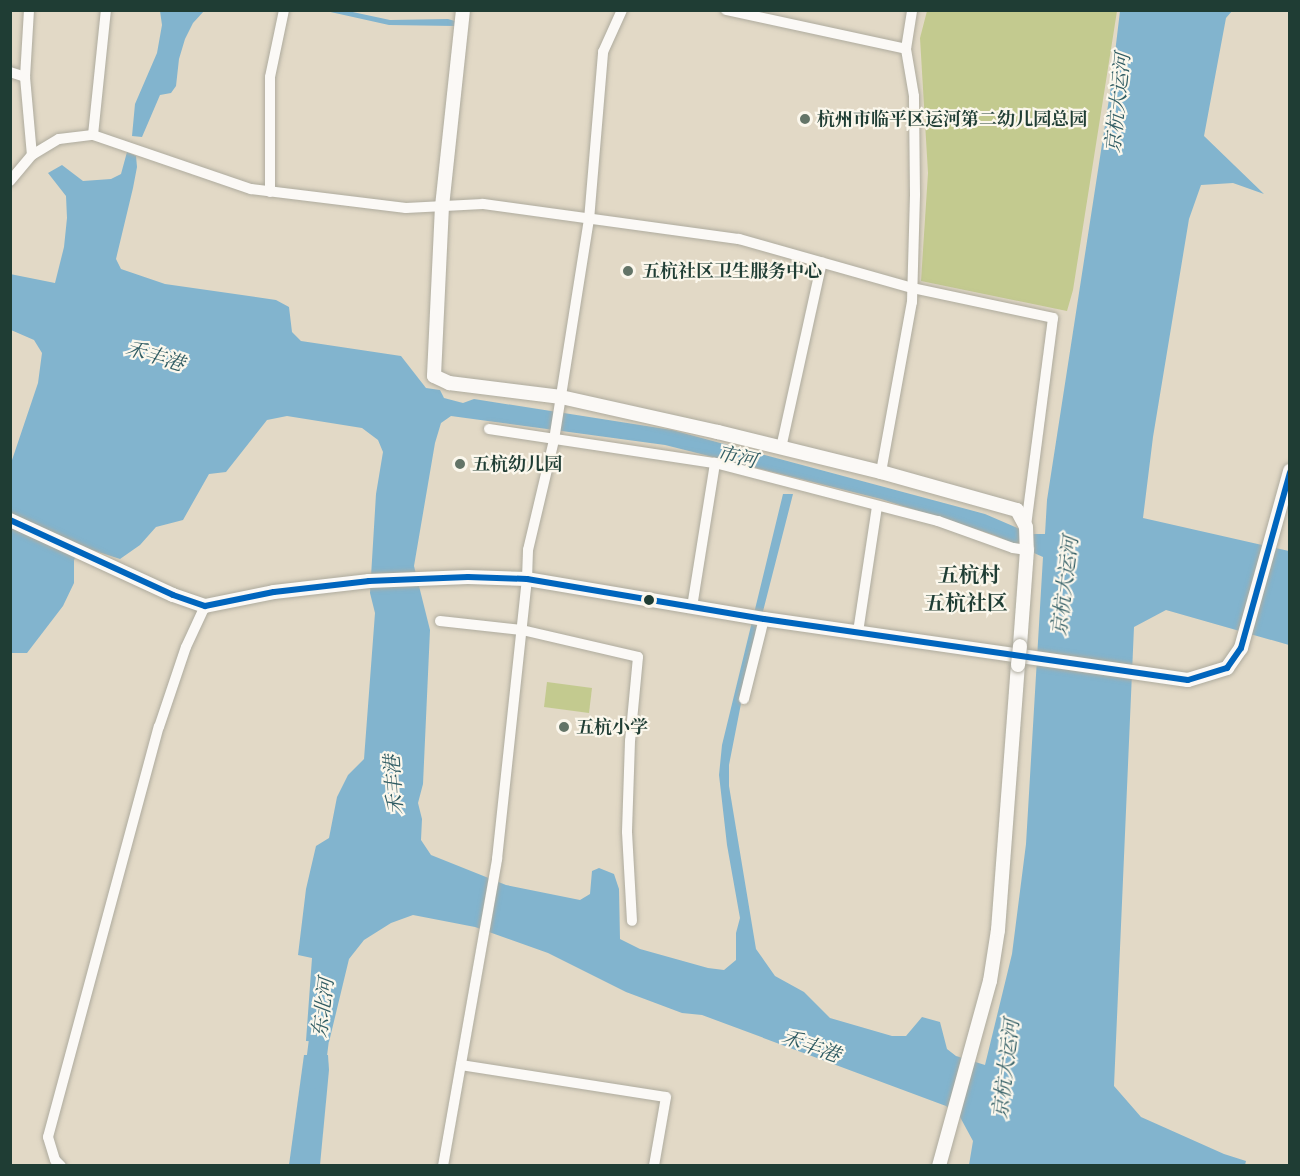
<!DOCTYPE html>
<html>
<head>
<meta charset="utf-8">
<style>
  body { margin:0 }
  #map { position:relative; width:1300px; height:1176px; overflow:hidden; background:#e2d9c6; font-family:"IM FELL Great Primer","Noto Serif SC",serif }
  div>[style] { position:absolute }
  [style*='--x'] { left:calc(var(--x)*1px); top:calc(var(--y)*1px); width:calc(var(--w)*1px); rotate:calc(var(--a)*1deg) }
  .green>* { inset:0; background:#c3ca8f }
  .water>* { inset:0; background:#82b4ce }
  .river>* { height:20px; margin:-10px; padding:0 10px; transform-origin:10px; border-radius:10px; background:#82b4ce }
  .roads { filter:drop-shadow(0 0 2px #aeab9e) drop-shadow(0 0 2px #aeab9e) }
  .minor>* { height:10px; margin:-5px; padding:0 5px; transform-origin:5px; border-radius:5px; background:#fbf9f6 }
  .tertiary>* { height:14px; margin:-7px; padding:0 7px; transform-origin:7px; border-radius:7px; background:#fbf9f6 }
  .bridges { filter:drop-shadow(0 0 2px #aeab9e) drop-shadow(0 0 2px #aeab9e) }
  .tertiary-bridge>* { height:14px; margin:-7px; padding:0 7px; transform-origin:7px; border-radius:7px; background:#fbf9f6 }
  .bus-1>* { height:6px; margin:-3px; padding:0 3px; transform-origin:3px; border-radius:3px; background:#0065bd }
  .dots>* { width:16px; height:16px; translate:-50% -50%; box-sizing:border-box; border:3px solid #fbf7ec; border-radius:50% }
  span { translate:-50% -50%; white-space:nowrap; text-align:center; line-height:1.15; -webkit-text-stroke:4.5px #fbf7ec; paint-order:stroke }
  .poi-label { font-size:18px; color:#1f3d34; font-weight:700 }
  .left { translate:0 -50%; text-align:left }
  .water-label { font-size:20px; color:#305c63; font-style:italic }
  .quarter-label { font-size:21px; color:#1f3d34; font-weight:700 }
  .frame { position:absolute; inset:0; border:12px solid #1f3d34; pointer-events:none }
</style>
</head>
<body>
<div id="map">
  <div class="green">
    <div style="clip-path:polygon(927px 11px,1117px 11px,1073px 290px,1067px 311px,921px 281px,928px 173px,920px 38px)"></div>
    <div style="clip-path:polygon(547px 682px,592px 688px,589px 713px,544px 707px)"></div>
  </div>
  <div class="water">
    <div style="clip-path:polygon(160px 11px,204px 11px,193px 23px,185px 39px,179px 59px,176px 86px,171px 93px,160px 95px,142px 137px,132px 136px,135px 104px,157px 53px,162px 25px)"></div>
    <div style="clip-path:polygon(326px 11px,348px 11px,390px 20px,448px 19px,455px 21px,455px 26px,389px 25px)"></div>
    <div style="clip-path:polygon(evenodd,1120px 11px,1232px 11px,1226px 18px,1204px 136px,1264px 194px,1233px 183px,1201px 185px,1189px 219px,1153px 437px,1143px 518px,1289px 551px,1289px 645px,1166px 610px,1134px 627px,1114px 1086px,1141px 1117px,1224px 1154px,1246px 1161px,1245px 1165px,969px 1165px,973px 1141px,960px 1117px,946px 1106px,702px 1015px,682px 1013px,626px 992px,548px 953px,475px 927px,413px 915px,391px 923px,364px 940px,349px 959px,329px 1042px,306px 1041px,312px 958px,298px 955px,306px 889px,316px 846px,329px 838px,337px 797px,348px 775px,364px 759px,375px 613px,370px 593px,376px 494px,383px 452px,378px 440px,362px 428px,287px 416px,267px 420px,226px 472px,209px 474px,183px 520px,156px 527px,140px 545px,120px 559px,83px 547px,74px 560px,74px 583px,63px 606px,27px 653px,11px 653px,11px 463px,38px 383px,42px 353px,34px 340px,11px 330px,10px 274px,55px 283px,64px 247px,67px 218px,66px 196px,48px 173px,62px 165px,83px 181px,111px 179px,121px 174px,127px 152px,136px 156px,137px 167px,133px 188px,116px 259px,121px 269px,165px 284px,276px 300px,289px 307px,292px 332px,301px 341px,401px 356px,426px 388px,440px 390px,444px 398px,463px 403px,474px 399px,672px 430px,985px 514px,1031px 534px,1045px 534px,1047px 500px,1111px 86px,1120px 11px,451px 416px,665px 445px,881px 499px,994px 535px,1043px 557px,1026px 844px,1012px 954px,985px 1065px,956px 1056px,947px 1049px,940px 1022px,922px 1017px,906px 1036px,892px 1036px,830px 1018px,804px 992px,775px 976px,756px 949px,729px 786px,729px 765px,746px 678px,793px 494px,783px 494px,722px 745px,719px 775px,727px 845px,740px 918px,736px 933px,736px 960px,724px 970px,708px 968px,640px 949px,620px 939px,619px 889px,614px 874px,599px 868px,592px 871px,590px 894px,580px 900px,506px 885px,431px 855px,421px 840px,422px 819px,418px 803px,423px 784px,430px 630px,414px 566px,435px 443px,441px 423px,451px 416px)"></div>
    <div style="clip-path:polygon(304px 1055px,328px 1055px,329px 1070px,320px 1165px,289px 1165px)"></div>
  </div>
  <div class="river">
    <div style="--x:314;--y:1079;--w:64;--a:-82.8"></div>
  </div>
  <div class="roads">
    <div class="minor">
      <div style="--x:29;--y:10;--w:67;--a:93.4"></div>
      <div style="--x:25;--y:77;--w:78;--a:84.9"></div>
      <div style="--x:726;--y:10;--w:184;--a:12.2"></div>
      <div style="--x:10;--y:72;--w:16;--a:18"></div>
      <div style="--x:93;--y:135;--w:126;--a:-84.1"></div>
      <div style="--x:10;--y:181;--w:34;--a:-50"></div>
      <div style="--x:32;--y:155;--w:31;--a:-31"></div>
      <div style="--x:59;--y:139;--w:34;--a:-7"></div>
      <div style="--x:93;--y:135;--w:167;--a:18.9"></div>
      <div style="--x:251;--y:189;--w:156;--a:7"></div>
      <div style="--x:406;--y:208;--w:77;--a:-3"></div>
      <div style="--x:483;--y:204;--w:258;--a:7.8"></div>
      <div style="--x:739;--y:239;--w:180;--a:15.8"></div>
      <div style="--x:912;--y:288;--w:144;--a:12"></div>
      <div style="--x:1053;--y:318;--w:211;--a:97.4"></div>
      <div style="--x:270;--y:192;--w:115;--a:-90"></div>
      <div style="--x:270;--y:77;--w:68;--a:-78.2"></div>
      <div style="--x:489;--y:429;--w:229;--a:8.6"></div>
      <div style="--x:715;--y:463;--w:230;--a:14.6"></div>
      <div style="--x:938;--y:521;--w:80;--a:19.8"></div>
      <div style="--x:1013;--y:548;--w:14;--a:8"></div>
      <div style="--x:781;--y:448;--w:190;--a:-77.6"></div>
      <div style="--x:881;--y:472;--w:173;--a:-79.7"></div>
      <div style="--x:912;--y:302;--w:107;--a:-88.4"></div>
      <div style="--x:915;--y:195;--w:99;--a:-90.6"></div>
      <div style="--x:914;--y:96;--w:48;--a:-99.7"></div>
      <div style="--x:906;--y:49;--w:39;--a:-81"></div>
      <div style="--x:692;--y:607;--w:146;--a:-80.9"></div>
      <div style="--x:440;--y:621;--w:82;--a:6.3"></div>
      <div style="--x:522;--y:630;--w:119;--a:13.1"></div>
      <div style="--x:638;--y:657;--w:84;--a:95.4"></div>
      <div style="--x:630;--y:741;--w:91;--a:91.9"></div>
      <div style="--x:627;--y:832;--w:89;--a:86.8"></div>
      <div style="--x:858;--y:632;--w:126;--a:-81.4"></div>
      <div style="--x:744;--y:699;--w:82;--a:-76"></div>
      <div style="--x:461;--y:1065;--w:207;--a:8.9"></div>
      <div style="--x:666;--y:1097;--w:70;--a:99.9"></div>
      <div style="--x:61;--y:1166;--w:8;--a:-135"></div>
      <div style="--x:55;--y:1160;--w:24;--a:-107"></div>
      <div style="--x:48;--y:1137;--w:425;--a:-74.9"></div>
      <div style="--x:159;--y:727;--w:84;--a:-71.4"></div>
      <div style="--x:186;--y:647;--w:45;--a:-65.1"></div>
      <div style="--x:443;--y:1166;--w:312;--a:-80"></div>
      <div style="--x:497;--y:859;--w:282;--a:-83.9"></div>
      <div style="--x:527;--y:579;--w:29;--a:-88"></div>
      <div style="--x:528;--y:550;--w:113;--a:-76.7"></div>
      <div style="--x:554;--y:440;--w:223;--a:-81"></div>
      <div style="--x:589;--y:220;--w:169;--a:-85.2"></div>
      <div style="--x:603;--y:52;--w:46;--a:-65.7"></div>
    </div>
    <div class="tertiary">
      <div style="--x:463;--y:10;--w:197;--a:96.1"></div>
      <div style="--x:442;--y:206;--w:170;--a:92.7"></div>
      <div style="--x:434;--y:376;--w:17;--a:25"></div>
      <div style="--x:449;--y:383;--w:113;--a:7.1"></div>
      <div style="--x:561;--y:397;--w:161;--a:12.6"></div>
      <div style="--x:718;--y:432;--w:168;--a:13.8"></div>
      <div style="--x:881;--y:472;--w:141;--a:15.6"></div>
      <div style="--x:1017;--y:510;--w:19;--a:62"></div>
      <div style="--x:1026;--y:527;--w:23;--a:88"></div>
      <div style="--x:1027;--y:550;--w:96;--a:94.2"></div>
      <div style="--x:10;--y:520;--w:179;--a:24.7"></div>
      <div style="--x:173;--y:595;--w:34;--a:19"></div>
      <div style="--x:205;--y:606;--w:70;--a:-11.5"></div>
      <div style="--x:274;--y:592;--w:96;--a:-6.6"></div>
      <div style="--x:369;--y:581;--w:99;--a:-2.3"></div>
      <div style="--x:468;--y:577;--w:59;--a:1.9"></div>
      <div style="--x:527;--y:579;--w:240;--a:9.6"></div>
      <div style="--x:764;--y:619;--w:428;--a:8.2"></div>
      <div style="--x:1188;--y:680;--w:41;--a:-17.1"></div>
      <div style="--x:1227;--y:668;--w:24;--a:-55"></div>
      <div style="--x:1241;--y:648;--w:184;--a:-74.5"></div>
      <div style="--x:939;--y:1166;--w:192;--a:-74.6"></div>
      <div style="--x:990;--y:981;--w:52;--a:-81.1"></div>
      <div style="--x:998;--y:930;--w:266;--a:-85.7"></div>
    </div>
  </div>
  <div class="bridges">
    <div class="tertiary-bridge">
      <div style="--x:1018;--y:665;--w:19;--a:-84"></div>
    </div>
  </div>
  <div class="bus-1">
    <div style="--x:10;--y:520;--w:179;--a:24.7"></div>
    <div style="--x:173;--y:595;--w:34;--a:19"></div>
    <div style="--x:205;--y:606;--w:70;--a:-11.5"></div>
    <div style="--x:274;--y:592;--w:96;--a:-6.6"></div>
    <div style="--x:369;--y:581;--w:99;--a:-2.3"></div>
    <div style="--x:468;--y:577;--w:59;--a:1.9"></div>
    <div style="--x:527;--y:579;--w:240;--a:9.6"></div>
    <div style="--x:764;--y:619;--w:428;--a:8.2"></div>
    <div style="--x:1188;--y:680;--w:41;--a:-17.1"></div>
    <div style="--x:1227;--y:668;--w:24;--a:-55"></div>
    <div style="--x:1241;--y:648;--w:182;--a:-74.4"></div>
  </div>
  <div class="dots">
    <div style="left:805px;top:119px;background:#637467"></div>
    <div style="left:628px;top:271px;background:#637467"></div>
    <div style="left:460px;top:464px;background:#637467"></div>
    <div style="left:649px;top:600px;background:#1f3d34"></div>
    <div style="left:564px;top:727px;background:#637467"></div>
  </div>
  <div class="poi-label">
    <span class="left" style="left:817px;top:119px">杭州市临平区运河第二幼儿园总园</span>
    <span class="left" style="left:642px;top:271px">五杭社区卫生服务中心</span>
    <span class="left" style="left:472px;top:464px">五杭幼儿园</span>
    <span class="left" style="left:576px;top:727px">五杭小学</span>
  </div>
  <div class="water-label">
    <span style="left:1118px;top:103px;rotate:-84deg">京杭大运河</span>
    <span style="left:155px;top:356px;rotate:17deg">禾丰港</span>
    <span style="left:737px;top:457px;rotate:13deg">市河</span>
    <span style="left:1065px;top:586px;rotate:-83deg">京杭大运河</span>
    <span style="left:394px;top:785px;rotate:-94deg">禾丰港</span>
    <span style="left:323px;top:1008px;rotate:-83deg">东北河</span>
    <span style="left:811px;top:1046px;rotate:20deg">禾丰港</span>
    <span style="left:1006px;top:1069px;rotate:-83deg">京杭大运河</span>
  </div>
  <div class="quarter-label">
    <span style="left:969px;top:575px">五杭村</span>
    <span style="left:966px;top:603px">五杭社区</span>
  </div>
  <div class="frame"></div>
</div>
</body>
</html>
